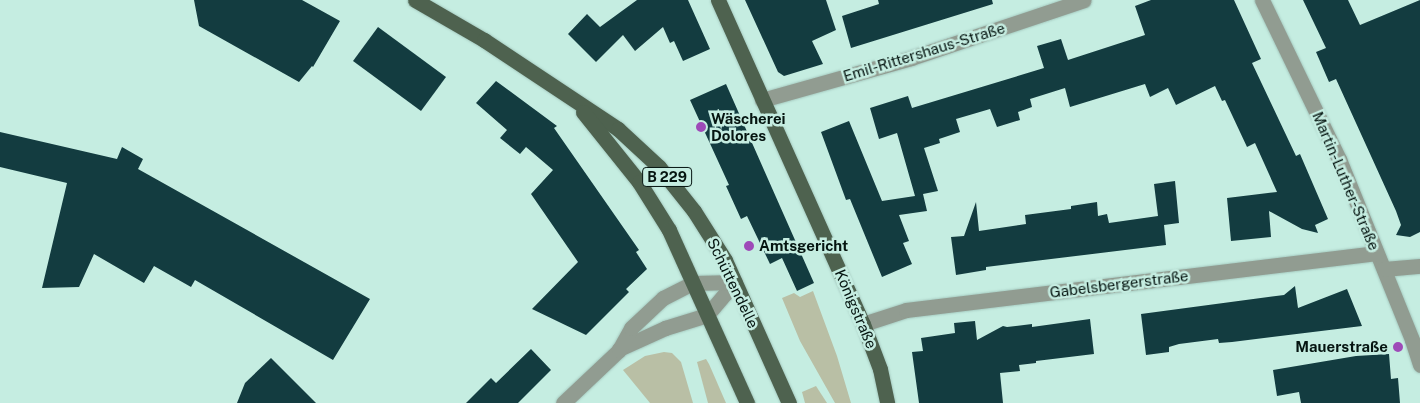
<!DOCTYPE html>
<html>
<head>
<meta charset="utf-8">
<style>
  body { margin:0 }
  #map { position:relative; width:1420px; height:403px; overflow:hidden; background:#c5ede1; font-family:"Public Sans",sans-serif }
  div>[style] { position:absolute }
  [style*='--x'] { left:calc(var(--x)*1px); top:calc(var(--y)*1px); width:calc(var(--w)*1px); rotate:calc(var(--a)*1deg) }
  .green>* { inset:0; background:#b9bfa5 }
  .building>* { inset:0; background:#133c40 }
  .roads { filter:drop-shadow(0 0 1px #a6cac0) drop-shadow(0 0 1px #a6cac0) }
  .minor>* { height:15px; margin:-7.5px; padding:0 7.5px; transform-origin:7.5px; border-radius:7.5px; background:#919c91 }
  .major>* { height:15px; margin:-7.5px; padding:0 7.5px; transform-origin:7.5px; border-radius:7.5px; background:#4e624f }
  .dots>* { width:14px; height:14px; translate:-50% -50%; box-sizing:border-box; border:2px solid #c5ede1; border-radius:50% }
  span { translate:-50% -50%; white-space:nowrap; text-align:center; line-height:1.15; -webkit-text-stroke:5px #c5ede1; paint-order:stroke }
  .shield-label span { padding:1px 4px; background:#c5ede1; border:1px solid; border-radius:4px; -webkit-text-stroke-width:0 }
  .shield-label { font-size:14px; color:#051410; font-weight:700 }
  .street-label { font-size:15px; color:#051410 }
  .poi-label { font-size:15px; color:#051410; font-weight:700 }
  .left { translate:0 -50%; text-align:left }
  .right { translate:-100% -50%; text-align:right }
</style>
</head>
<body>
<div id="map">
  <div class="green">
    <div style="clip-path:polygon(813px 291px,837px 356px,851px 403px,835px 403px,800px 341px,782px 298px,794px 293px,800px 297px)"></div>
    <div style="clip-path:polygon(664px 352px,672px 353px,681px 362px,693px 403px,650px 403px,623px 370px,645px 356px)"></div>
    <div style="clip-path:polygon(706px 359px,709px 364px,726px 403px,708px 403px,697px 362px)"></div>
    <div style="clip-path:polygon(816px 386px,827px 403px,805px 403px,802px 392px)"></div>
  </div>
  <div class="building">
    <div style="clip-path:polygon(194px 0,302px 0,340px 21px,313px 67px,312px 66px,299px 82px,199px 26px)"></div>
    <div style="clip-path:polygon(637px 0,688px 0,710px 49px,683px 61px,674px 41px,670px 43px,663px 27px,635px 51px,623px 35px,596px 62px,568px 34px,587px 14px,600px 27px)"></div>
    <div style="clip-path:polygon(745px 0,826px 0,836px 30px,812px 41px,823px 64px,784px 76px,778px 72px)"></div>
    <div style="clip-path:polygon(878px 0,992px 0,993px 4px,851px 48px,842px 16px,879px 4px)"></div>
    <div style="clip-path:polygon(1151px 0,1234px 0,1261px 59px,1252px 63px,1296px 156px,1300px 154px,1328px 219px,1315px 225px,1318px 233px,1302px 229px,1269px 211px,1271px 237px,1231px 241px,1227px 198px,1277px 192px,1255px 143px,1247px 147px,1225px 100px,1222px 101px,1215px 86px,1176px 105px,1168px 88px,1150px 97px,1145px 84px,1070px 107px,1065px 88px,1030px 99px,1032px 107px,1018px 112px,1020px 120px,997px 127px,990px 109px,956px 119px,960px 132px,939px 139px,940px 143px,924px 148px,938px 191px,918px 195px,923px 194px,927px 211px,899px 215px,909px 241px,903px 243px,912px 264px,882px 277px,850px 199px,846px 200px,821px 132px,849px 121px,882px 201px,915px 196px,897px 133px,879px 139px,870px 108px,908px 96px,912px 108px,1044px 68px,1037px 46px,1061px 39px,1068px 60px,1145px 35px,1135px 6px)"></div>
    <div style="clip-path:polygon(1303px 0,1348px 0,1360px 25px,1420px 0,1420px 232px,1410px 237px,1396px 235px,1401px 225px,1396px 211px,1336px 79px,1329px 82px,1316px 52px,1326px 48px)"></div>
    <div style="clip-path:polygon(378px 27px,446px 77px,421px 111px,353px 61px)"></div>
    <div style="clip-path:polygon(496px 81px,557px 126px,554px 128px,639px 250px,636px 252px,647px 269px,626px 289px,629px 292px,586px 335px,532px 309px,578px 262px,531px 194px,553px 170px,526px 147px,520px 154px,500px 138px,507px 130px,476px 103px)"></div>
    <div style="clip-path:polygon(726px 84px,814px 283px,797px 291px,782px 258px,770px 264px,747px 216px,741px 219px,726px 186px,729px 185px,690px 100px)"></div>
    <div style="clip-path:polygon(0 132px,117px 159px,122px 147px,143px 159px,138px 169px,370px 299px,333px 360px,195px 280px,191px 287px,154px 266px,144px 283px,94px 254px,79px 287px,42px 288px,67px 183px,0 167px)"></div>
    <div style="clip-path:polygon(1175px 181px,1179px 223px,1164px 225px,1166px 245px,986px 267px,986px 270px,956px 275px,951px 237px,964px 236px,976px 202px,979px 231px,1026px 224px,1025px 215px,1071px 209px,1071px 206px,1097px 202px,1098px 216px,1107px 214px,1109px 223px,1158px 216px,1154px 184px)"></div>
    <div style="clip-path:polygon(1295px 286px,1298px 308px,1347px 289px,1362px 326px,1232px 342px,1219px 343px,1218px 339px,1179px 344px,1169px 347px,1169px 352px,1146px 355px,1141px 314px,1284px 295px)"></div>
    <div style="clip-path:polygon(1090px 319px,1094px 354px,1036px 361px,1036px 363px,1019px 365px,1020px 371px,1000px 373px,1003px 403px,919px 403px,912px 352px,923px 351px,921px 338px,955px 333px,954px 323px,975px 321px,977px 340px,1003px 326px,1007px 327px,1032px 324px,1032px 327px)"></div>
    <div style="clip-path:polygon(531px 349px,551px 370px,518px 403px,466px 403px,491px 378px,496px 383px)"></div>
    <div style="clip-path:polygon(1389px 354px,1391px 379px,1398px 378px,1400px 403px,1301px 403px,1299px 392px,1277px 396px,1273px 370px,1356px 356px)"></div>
    <div style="clip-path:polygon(271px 358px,316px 403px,237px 403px,245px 383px)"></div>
  </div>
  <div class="roads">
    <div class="minor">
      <div style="--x:1262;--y:0;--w:177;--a:64.2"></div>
      <div style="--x:1339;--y:159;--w:195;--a:68"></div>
      <div style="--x:1412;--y:340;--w:26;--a:72"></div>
      <div style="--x:762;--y:100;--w:155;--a:-15.7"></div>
      <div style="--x:911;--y:58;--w:182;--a:-18.5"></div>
      <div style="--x:1384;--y:269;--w:36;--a:-5"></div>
      <div style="--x:863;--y:324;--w:45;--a:-18"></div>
      <div style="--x:906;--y:310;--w:474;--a:-6.9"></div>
      <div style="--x:619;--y:349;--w:51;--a:-24.5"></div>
      <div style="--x:665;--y:328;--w:44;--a:-17.2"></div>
      <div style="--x:707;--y:315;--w:43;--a:-49.7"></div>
      <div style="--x:563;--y:403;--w:77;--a:-43.4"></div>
      <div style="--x:619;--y:350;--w:25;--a:-61"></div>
      <div style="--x:631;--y:328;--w:44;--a:-43.2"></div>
      <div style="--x:663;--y:298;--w:34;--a:-27"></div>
      <div style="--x:693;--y:283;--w:42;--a:-1.4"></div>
    </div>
    <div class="major">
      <div style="--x:415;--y:0;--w:80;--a:30.1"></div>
      <div style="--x:484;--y:40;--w:161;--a:33.6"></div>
      <div style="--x:618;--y:129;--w:56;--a:42.8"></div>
      <div style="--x:659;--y:167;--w:56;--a:51.5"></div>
      <div style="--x:694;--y:211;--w:58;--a:57.7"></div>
      <div style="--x:725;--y:260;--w:157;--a:65.9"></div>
      <div style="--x:718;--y:0;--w:355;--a:65.9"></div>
      <div style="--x:863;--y:324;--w:48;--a:69.3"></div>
      <div style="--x:880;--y:369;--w:35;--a:78"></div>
      <div style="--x:583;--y:112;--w:90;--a:51.3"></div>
      <div style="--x:639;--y:182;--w:57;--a:58"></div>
      <div style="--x:669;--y:230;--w:190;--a:65.7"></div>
    </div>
  </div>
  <div class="dots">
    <div style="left:701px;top:127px;background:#9e4ab8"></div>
    <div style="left:749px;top:246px;background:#9e4ab8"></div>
    <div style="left:1398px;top:347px;background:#9e4ab8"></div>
  </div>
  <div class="shield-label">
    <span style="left:667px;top:177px">B 229</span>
  </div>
  <div class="street-label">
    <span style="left:924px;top:52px;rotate:-17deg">Emil-Rittershaus-Straße</span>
    <span style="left:1346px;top:181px;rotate:67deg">Martin-Luther-Straße</span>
    <span style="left:733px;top:283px;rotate:64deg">Schüttendelle</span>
    <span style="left:1119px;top:284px;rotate:-7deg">Gabelsbergerstraße</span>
    <span style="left:856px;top:309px;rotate:67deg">Königstraße</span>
  </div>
  <div class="poi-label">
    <span class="left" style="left:711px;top:127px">Wäscherei<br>Dolores</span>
    <span class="left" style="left:759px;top:246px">Amtsgericht</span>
    <span class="right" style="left:1388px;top:347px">Mauerstraße</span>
  </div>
</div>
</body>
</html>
